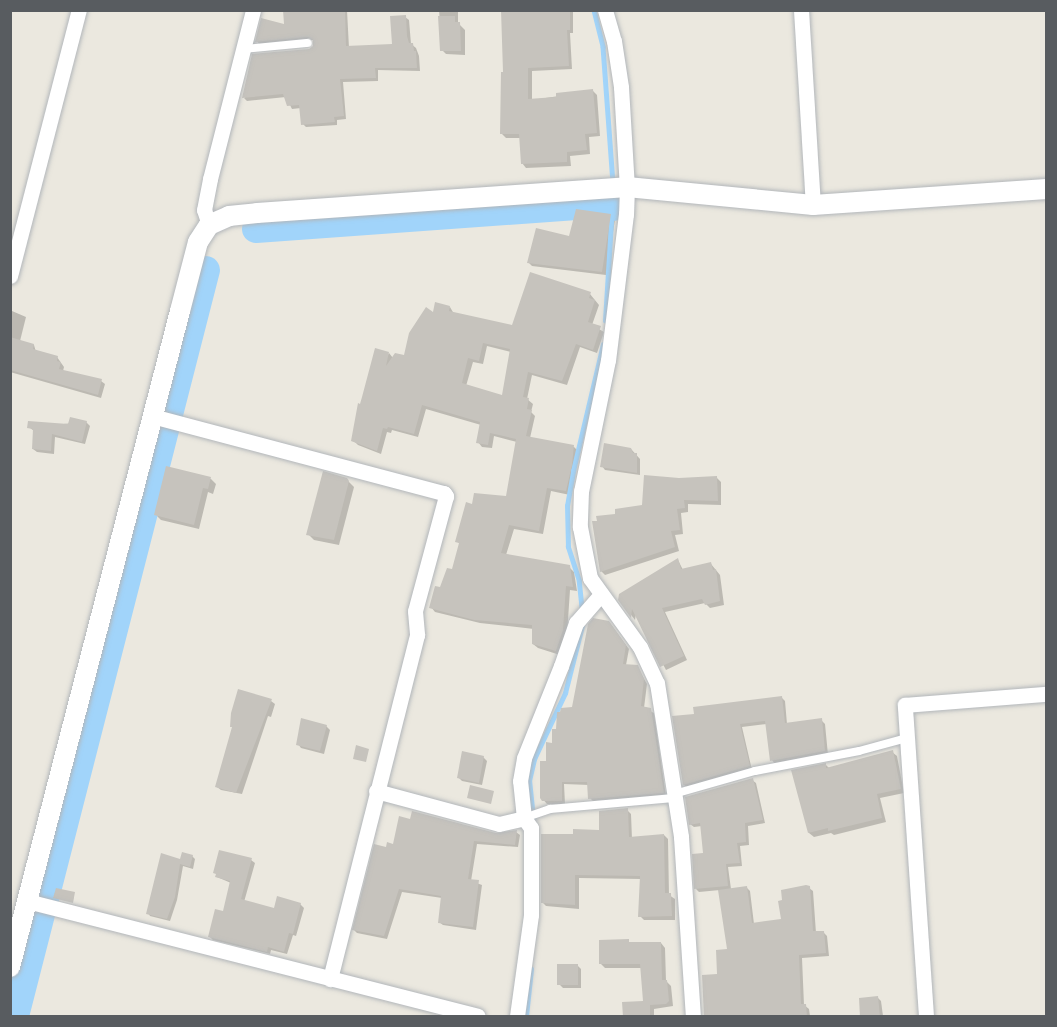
<!DOCTYPE html>
<html>
<head>
<meta charset="utf-8">
<style>
  body { margin:0 }
  #map { position:relative; width:1057px; height:1027px; overflow:hidden; background:#ebe8df; font-family:"Open Sans",sans-serif }
  div>[style] { position:absolute }
  [style*='--x'] { left:calc(var(--x)*1px); top:calc(var(--y)*1px); width:calc(var(--w)*1px); rotate:calc(var(--a)*1deg) }
  .shadow>* { inset:0; background:#0003 }
  .stream>* { height:4.5px; margin:-2.25px; padding:0 2.25px; transform-origin:2.25px; border-radius:2.25px; background:#a1d4fa }
  .river>* { height:28px; margin:-14px; padding:0 14px; transform-origin:14px; border-radius:14px; background:#a1d4fa }
  .building>* { inset:0; background:#c6c3bd }
  .roads { filter:drop-shadow(0 0 2px #b2b6ba) drop-shadow(0 0 2px #b2b6ba) }
  .service>* { height:8px; margin:-4px; padding:0 4px; transform-origin:4px; border-radius:4px; background:#fff }
  .minor>* { height:15px; margin:-7.5px; padding:0 7.5px; transform-origin:7.5px; border-radius:7.5px; background:#fff }
  .tertiary>* { height:20px; margin:-10px; padding:0 10px; transform-origin:10px; border-radius:10px; background:#fff }
  span { translate:-50% -50%; white-space:nowrap; text-align:center; line-height:1.15; -webkit-text-stroke:5px #fff; paint-order:stroke }
  .frame { position:absolute; inset:0; border:12px solid #585c60; pointer-events:none }
</style>
</head>
<body>
<div id="map">
  <div class="shadow">
    <div style="clip-path:polygon(347px 10px,349px 48px,393px 46px,405px 17px,409px 20px,411px 44px,416px 48px,419px 56px,420px 71px,378px 70px,378px 81px,343px 82px,346px 119px,337px 120px,337px 125px,306px 127px,303px 124px,301px 108px,292px 109px,286px 97px,247px 101px,244px 98px,315px 46px,313px 40px,260px 45px,257px 41px,285px 26px,284px 11px)"></div>
    <div style="clip-path:polygon(439px 10px,458px 10px,458px 23px,465px 30px,465px 55px,446px 54px,442px 50px)"></div>
    <div style="clip-path:polygon(503px 10px,573px 12px,573px 33px,570px 33px,572px 69px,532px 71px,532px 100px,593px 91px,597px 95px,600px 136px,589px 137px,590px 154px,570px 156px,571px 166px,526px 168px,522px 163px,521px 138px,506px 138px,502px 134px,505px 73px)"></div>
    <div style="clip-path:polygon(611px 216px,615px 220px,606px 275px,532px 266px,528px 262px)"></div>
    <div style="clip-path:polygon(evenodd,590px 294px,599px 305px,592px 325px,604px 332px,597px 353px,580px 347px,567px 385px,532px 375px,527px 399px,533px 404px,531px 412px,535px 416px,530px 438px,574px 447px,578px 451px,570px 495px,551px 491px,543px 534px,514px 529px,506px 555px,569px 567px,574px 572px,577px 591px,570px 590px,567px 635px,560px 655px,538px 648px,533px 644px,534px 629px,480px 623px,435px 612px,431px 607px,453px 571px,460px 544px,457px 541px,473px 506px,507px 498px,517px 442px,494px 436px,492px 448px,482px 447px,478px 442px,481px 425px,426px 409px,418px 437px,392px 430px,391px 433px,387px 432px,381px 454px,358px 445px,353px 440px,361px 405px,389px 353px,393px 358px,405px 357px,434px 315px,450px 307px,454px 314px,513px 327px,590px 294px,487px 346px,511px 352px,503px 397px,466px 386px,473px 362px,483px 364px,487px 346px)"></div>
    <div style="clip-path:polygon(12px 311px,26px 317px,20px 341px,34px 345px,36px 352px,57px 357px,64px 367px,63px 371px,101px 381px,105px 384px,101px 398px,10px 372px)"></div>
    <div style="clip-path:polygon(86px 422px,90px 426px,85px 444px,55px 437px,54px 454px,37px 452px,33px 449px,34px 431px,29px 427px)"></div>
    <div style="clip-path:polygon(631px 449px,640px 459px,640px 475px,605px 470px,602px 466px)"></div>
    <div style="clip-path:polygon(167px 468px,211px 479px,216px 484px,213px 494px,208px 492px,199px 529px,161px 520px,156px 515px)"></div>
    <div style="clip-path:polygon(716px 477px,721px 482px,721px 505px,688px 504px,688px 512px,681px 513px,683px 534px,675px 535px,679px 551px,605px 575px,601px 571px,617px 515px,644px 507px,679px 479px)"></div>
    <div style="clip-path:polygon(346px 479px,354px 487px,339px 545px,314px 540px,308px 534px)"></div>
    <div style="clip-path:polygon(678px 560px,683px 570px,711px 564px,720px 575px,724px 605px,710px 608px,705px 603px,665px 612px,687px 660px,666px 670px,636px 613px,635px 620px,619px 599px)"></div>
    <div style="clip-path:polygon(612px 626px,629px 649px,626px 665px,637px 666px,647px 684px,644px 708px,654px 713px,666px 796px,593px 801px,590px 798px,589px 785px,564px 784px,565px 804px,547px 804px,541px 797px,547px 763px,557px 731px,573px 709px)"></div>
    <div style="clip-path:polygon(781px 697px,785px 701px,787px 724px,821px 720px,825px 724px,828px 755px,775px 764px,772px 760px,767px 724px,742px 727px,752px 770px,688px 788px,684px 785px,695px 715px)"></div>
    <div style="clip-path:polygon(271px 701px,275px 704px,271px 717px,268px 716px,242px 794px,221px 790px,217px 787px,233px 728px)"></div>
    <div style="clip-path:polygon(326px 726px,330px 730px,324px 754px,301px 748px,298px 744px)"></div>
    <div style="clip-path:polygon(892px 752px,897px 756px,904px 793px,880px 798px,886px 822px,834px 835px,831px 833px,814px 837px,809px 833px,793px 771px,826px 765px,830px 769px)"></div>
    <div style="clip-path:polygon(483px 757px,487px 761px,482px 785px,462px 781px,459px 778px)"></div>
    <div style="clip-path:polygon(752px 780px,756px 783px,765px 823px,748px 826px,749px 845px,740px 846px,742px 866px,728px 867px,731px 889px,746px 887px,750px 891px,754px 924px,783px 920px,809px 888px,813px 891px,816px 933px,823px 932px,827px 936px,829px 956px,802px 958px,804px 1005px,809px 1009px,810px 1016px,704px 1016px,729px 951px,720px 890px,699px 892px,696px 889px,705px 854px,702px 826px,694px 827px,690px 824px)"></div>
    <div style="clip-path:polygon(627px 810px,631px 814px,632px 839px,664px 835px,668px 839px,669px 895px,675px 899px,675px 920px,644px 920px,640px 916px,641px 879px,579px 878px,579px 909px,546px 906px,542px 902px,574px 836px,601px 831px)"></div>
    <div style="clip-path:polygon(516px 832px,520px 835px,518px 847px,477px 844px,471px 881px,482px 885px,476px 930px,443px 925px,439px 922px,442px 898px,402px 892px,387px 939px,357px 933px,354px 930px,387px 849px,394px 845px)"></div>
    <div style="clip-path:polygon(192px 856px,195px 859px,193px 869px,183px 866px,177px 900px,170px 921px,150px 916px,148px 913px,181px 861px)"></div>
    <div style="clip-path:polygon(251px 860px,255px 863px,244px 902px,275px 910px,300px 904px,304px 908px,296px 936px,293px 935px,287px 954px,271px 950px,270px 954px,213px 940px,210px 937px,224px 913px,231px 883px,217px 877px)"></div>
    <div style="clip-path:polygon(661px 943px,665px 948px,666px 981px,671px 986px,673px 1006px,654px 1009px,654px 1016px,625px 1016px,645px 1003px,642px 968px,605px 968px,601px 964px)"></div>
    <div style="clip-path:polygon(577px 965px,581px 969px,581px 988px,563px 988px,559px 984px)"></div>
    <div style="clip-path:polygon(878px 998px,881px 1001px,883px 1016px,862px 1016px)"></div>
  </div>
  <div class="stream">
    <div style="--x:594;--y:10;--w:38;--a:76"></div>
    <div style="--x:603;--y:47;--w:136;--a:85.8"></div>
    <div style="--x:605;--y:321;--w:129;--a:-86.5"></div>
    <div style="--x:582;--y:612;--w:31;--a:-96"></div>
    <div style="--x:579;--y:581;--w:36;--a:-108"></div>
    <div style="--x:568;--y:547;--w:41;--a:-91.4"></div>
    <div style="--x:567;--y:506;--w:36;--a:-80"></div>
    <div style="--x:573;--y:471;--w:130;--a:-76.7"></div>
    <div style="--x:533;--y:818;--w:37;--a:-96"></div>
    <div style="--x:529;--y:781;--w:23;--a:-77"></div>
    <div style="--x:534;--y:759;--w:73;--a:-64.8"></div>
    <div style="--x:565;--y:693;--w:69;--a:-75.8"></div>
    <div style="--x:526;--y:1016;--w:47;--a:-83.9"></div>
  </div>
  <div class="river">
    <div style="--x:256;--y:229;--w:349;--a:-4.1"></div>
    <div style="--x:604;--y:204;--w:10;--a:17"></div>
    <div style="--x:15;--y:1016;--w:770;--a:-75.64"></div>
  </div>
  <div class="building">
    <div style="clip-path:polygon(283px 10px,345px 10px,346px 46px,392px 44px,390px 16px,406px 15px,407px 36px,409px 43px,413px 43px,414px 51px,416px 51px,417px 68px,375px 68px,376px 78px,340px 79px,344px 116px,334px 117px,335px 122px,301px 125px,299px 105px,287px 106px,283px 94px,242px 98px,252px 54px,309px 49px,313px 46px,313px 40px,308px 37px,255px 42px,261px 18px,284px 24px)"></div>
    <div style="clip-path:polygon(501px 10px,570px 11px,570px 30px,567px 30px,569px 66px,528px 68px,528px 99px,556px 97px,556px 93px,593px 89px,597px 133px,585px 134px,587px 150px,567px 152px,567px 162px,521px 164px,519px 134px,500px 134px,501px 72px,503px 72px)"></div>
    <div style="clip-path:polygon(438px 16px,455px 16px,455px 22px,460px 22px,461px 51px,440px 51px)"></div>
    <div style="clip-path:polygon(576px 209px,611px 214px,602px 272px,527px 263px,536px 228px,569px 236px)"></div>
    <div style="clip-path:polygon(evenodd,530px 272px,591px 292px,589px 298px,595px 300px,588px 322px,601px 326px,593px 350px,576px 344px,562px 381px,528px 372px,523px 397px,529px 398px,527px 409px,532px 410px,526px 436px,574px 445px,572px 465px,566px 491px,547px 488px,539px 531px,509px 525px,501px 553px,570px 565px,573px 587px,566px 586px,563px 630px,556px 651px,532px 644px,532px 625px,474px 620px,429px 608px,435px 586px,440px 587px,447px 568px,452px 569px,459px 543px,455px 542px,466px 502px,472px 504px,474px 493px,506px 496px,516px 439px,490px 433px,488px 445px,476px 443px,480px 422px,422px 405px,414px 434px,388px 427px,387px 429px,383px 428px,377px 451px,351px 441px,358px 403px,360px 404px,362px 397px,375px 348px,389px 352px,386px 366px,395px 353px,404px 355px,409px 333px,426px 307px,433px 312px,435px 302px,450px 306px,449px 311px,512px 325px,530px 272px,483px 343px,510px 349px,502px 395px,462px 383px,468px 358px,479px 361px,483px 343px)"></div>
    <div style="clip-path:polygon(10px 337px,34px 344px,33px 349px,58px 356px,57px 361px,61px 362px,59px 369px,102px 379px,98px 395px,10px 370px)"></div>
    <div style="clip-path:polygon(70px 417px,87px 421px,82px 442px,52px 434px,51px 451px,32px 449px,33px 429px,27px 428px,28px 421px,68px 424px)"></div>
    <div style="clip-path:polygon(604px 443px,631px 448px,633px 453px,637px 453px,637px 473px,600px 467px)"></div>
    <div style="clip-path:polygon(166px 466px,211px 477px,208px 489px,203px 488px,194px 525px,154px 515px)"></div>
    <div style="clip-path:polygon(323px 471px,347px 478px,349px 481px,334px 540px,306px 535px)"></div>
    <div style="clip-path:polygon(644px 475px,679px 478px,717px 476px,718px 501px,684px 500px,685px 508px,677px 509px,680px 530px,671px 531px,675px 547px,600px 572px,592px 521px,597px 521px,596px 516px,615px 514px,615px 509px,642px 505px)"></div>
    <div style="clip-path:polygon(678px 558px,681px 569px,711px 562px,713px 570px,716px 569px,720px 601px,705px 605px,702px 599px,662px 608px,684px 656px,660px 667px,632px 609px,631px 618px,618px 600px,619px 594px)"></div>
    <div style="clip-path:polygon(593px 618px,609px 621px,626px 645px,623px 664px,638px 665px,644px 679px,641px 706px,651px 708px,664px 793px,588px 799px,587px 782px,562px 782px,562px 801px,542px 801px,540px 798px,540px 761px,546px 761px,546px 742px,552px 743px,552px 729px,556px 729px,557px 712px,560px 712px,561px 708px,572px 707px,588px 624px)"></div>
    <div style="clip-path:polygon(238px 689px,272px 699px,236px 793px,215px 787px,232px 727px,230px 727px,231px 713px)"></div>
    <div style="clip-path:polygon(782px 696px,785px 723px,822px 718px,825px 751px,770px 761px,765px 721px,740px 724px,750px 766px,683px 785px,672px 716px,694px 714px,693px 707px)"></div>
    <div style="clip-path:polygon(301px 718px,327px 725px,320px 751px,296px 745px)"></div>
    <div style="clip-path:polygon(356px 745px,369px 749px,366px 762px,353px 759px)"></div>
    <div style="clip-path:polygon(893px 750px,901px 789px,877px 794px,882px 818px,828px 831px,828px 828px,808px 833px,791px 770px,826px 763px,826px 768px)"></div>
    <div style="clip-path:polygon(462px 751px,484px 756px,479px 783px,457px 778px)"></div>
    <div style="clip-path:polygon(753px 778px,763px 820px,745px 823px,746px 842px,737px 843px,740px 863px,726px 864px,728px 886px,694px 889px,692px 854px,703px 853px,700px 823px,689px 825px,685px 797px)"></div>
    <div style="clip-path:polygon(470px 785px,494px 791px,491px 804px,467px 798px)"></div>
    <div style="clip-path:polygon(628px 808px,629px 837px,664px 834px,665px 893px,671px 893px,672px 916px,638px 917px,640px 876px,575px 875px,575px 905px,541px 903px,541px 834px,573px 834px,573px 829px,599px 830px,599px 811px)"></div>
    <div style="clip-path:polygon(412px 811px,496px 833px,517px 830px,515px 845px,474px 841px,468px 879px,479px 880px,473px 927px,438px 923px,441px 896px,399px 889px,384px 936px,352px 930px,374px 844px,386px 847px,387px 842px,393px 844px,399px 816px,410px 819px)"></div>
    <div style="clip-path:polygon(219px 850px,252px 858px,241px 899px,274px 908px,277px 896px,301px 903px,293px 934px,289px 933px,284px 952px,268px 947px,267px 952px,208px 937px,215px 909px,223px 911px,230px 881px,215px 877px,216px 874px,213px 873px)"></div>
    <div style="clip-path:polygon(182px 852px,193px 855px,190px 867px,180px 864px,175px 897px,167px 919px,146px 914px,161px 853px,180px 859px)"></div>
    <div style="clip-path:polygon(806px 885px,810px 886px,813px 931px,824px 931px,826px 953px,799px 955px,801px 1004px,806px 1004px,807px 1017px,704px 1017px,702px 975px,717px 974px,716px 950px,727px 949px,718px 890px,747px 886px,752px 923px,781px 919px,778px 901px,782px 900px,781px 890px)"></div>
    <div style="clip-path:polygon(56px 888px,75px 892px,73px 903px,53px 898px)"></div>
    <div style="clip-path:polygon(629px 939px,629px 942px,661px 942px,662px 980px,667px 980px,669px 1001px,666px 1004px,650px 1005px,650px 1017px,623px 1017px,622px 1002px,643px 1001px,640px 964px,599px 964px,599px 940px)"></div>
    <div style="clip-path:polygon(557px 964px,578px 964px,578px 985px,557px 985px)"></div>
    <div style="clip-path:polygon(878px 996px,880px 1017px,860px 1017px,859px 998px)"></div>
  </div>
  <div class="roads">
    <div class="service">
      <div style="--x:244;--y:49;--w:64;--a:-5.4"></div>
      <div style="--x:674;--y:794;--w:84;--a:-15.9"></div>
      <div style="--x:755;--y:771;--w:106;--a:-10.9"></div>
      <div style="--x:859;--y:751;--w:50;--a:-15.2"></div>
      <div style="--x:524;--y:818;--w:28;--a:-19"></div>
      <div style="--x:550;--y:809;--w:124;--a:-5.1"></div>
    </div>
    <div class="minor">
      <div style="--x:605;--y:10;--w:32;--a:74"></div>
      <div style="--x:614;--y:41;--w:47;--a:81.3"></div>
      <div style="--x:621;--y:87;--w:100;--a:86.6"></div>
      <div style="--x:627;--y:187;--w:27;--a:92"></div>
      <div style="--x:626;--y:214;--w:147;--a:97"></div>
      <div style="--x:608;--y:360;--w:134;--a:101.6"></div>
      <div style="--x:581;--y:491;--w:36;--a:92"></div>
      <div style="--x:580;--y:527;--w:52;--a:78.9"></div>
      <div style="--x:590;--y:578;--w:85;--a:54.1"></div>
      <div style="--x:640;--y:647;--w:40;--a:65"></div>
      <div style="--x:657;--y:683;--w:156;--a:81.1"></div>
      <div style="--x:681;--y:837;--w:179;--a:86.2"></div>
      <div style="--x:801;--y:10;--w:195;--a:86.5"></div>
      <div style="--x:209;--y:225;--w:16;--a:-108"></div>
      <div style="--x:204;--y:210;--w:32;--a:-79"></div>
      <div style="--x:210;--y:179;--w:174;--a:-75.7"></div>
      <div style="--x:10;--y:276;--w:275;--a:-75.5"></div>
      <div style="--x:152;--y:416;--w:302;--a:14.8"></div>
      <div style="--x:444;--y:493;--w:4;--a:56"></div>
      <div style="--x:446;--y:496;--w:119;--a:105.1"></div>
      <div style="--x:415;--y:611;--w:24;--a:85"></div>
      <div style="--x:417;--y:635;--w:355;--a:104.2"></div>
      <div style="--x:376;--y:791;--w:127;--a:15"></div>
      <div style="--x:499;--y:824;--w:26;--a:-13"></div>
      <div style="--x:27;--y:901;--w:465;--a:14.3"></div>
      <div style="--x:517;--y:1016;--w:102;--a:-82.1"></div>
      <div style="--x:531;--y:915;--w:87;--a:-90"></div>
      <div style="--x:531;--y:828;--w:12;--a:-125"></div>
      <div style="--x:524;--y:818;--w:37;--a:-96"></div>
      <div style="--x:520;--y:781;--w:23;--a:-80"></div>
      <div style="--x:524;--y:758;--w:99;--a:-68.1"></div>
      <div style="--x:561;--y:666;--w:46;--a:-70.8"></div>
      <div style="--x:576;--y:623;--w:38;--a:-49"></div>
      <div style="--x:926;--y:1016;--w:312;--a:-93.9"></div>
      <div style="--x:905;--y:705;--w:141;--a:-4.5"></div>
    </div>
    <div class="tertiary">
      <div style="--x:10;--y:967;--w:678;--a:-75.47"></div>
      <div style="--x:180;--y:311;--w:71;--a:-75.4"></div>
      <div style="--x:198;--y:242;--w:20;--a:-57"></div>
      <div style="--x:209;--y:225;--w:22;--a:-24"></div>
      <div style="--x:229;--y:216;--w:28;--a:-6"></div>
      <div style="--x:257;--y:213;--w:371;--a:-4"></div>
      <div style="--x:627;--y:187;--w:187;--a:5.5"></div>
      <div style="--x:813;--y:205;--w:234;--a:-3.9"></div>
    </div>
  </div>
  <div class="frame"></div>
</div>
</body>
</html>
